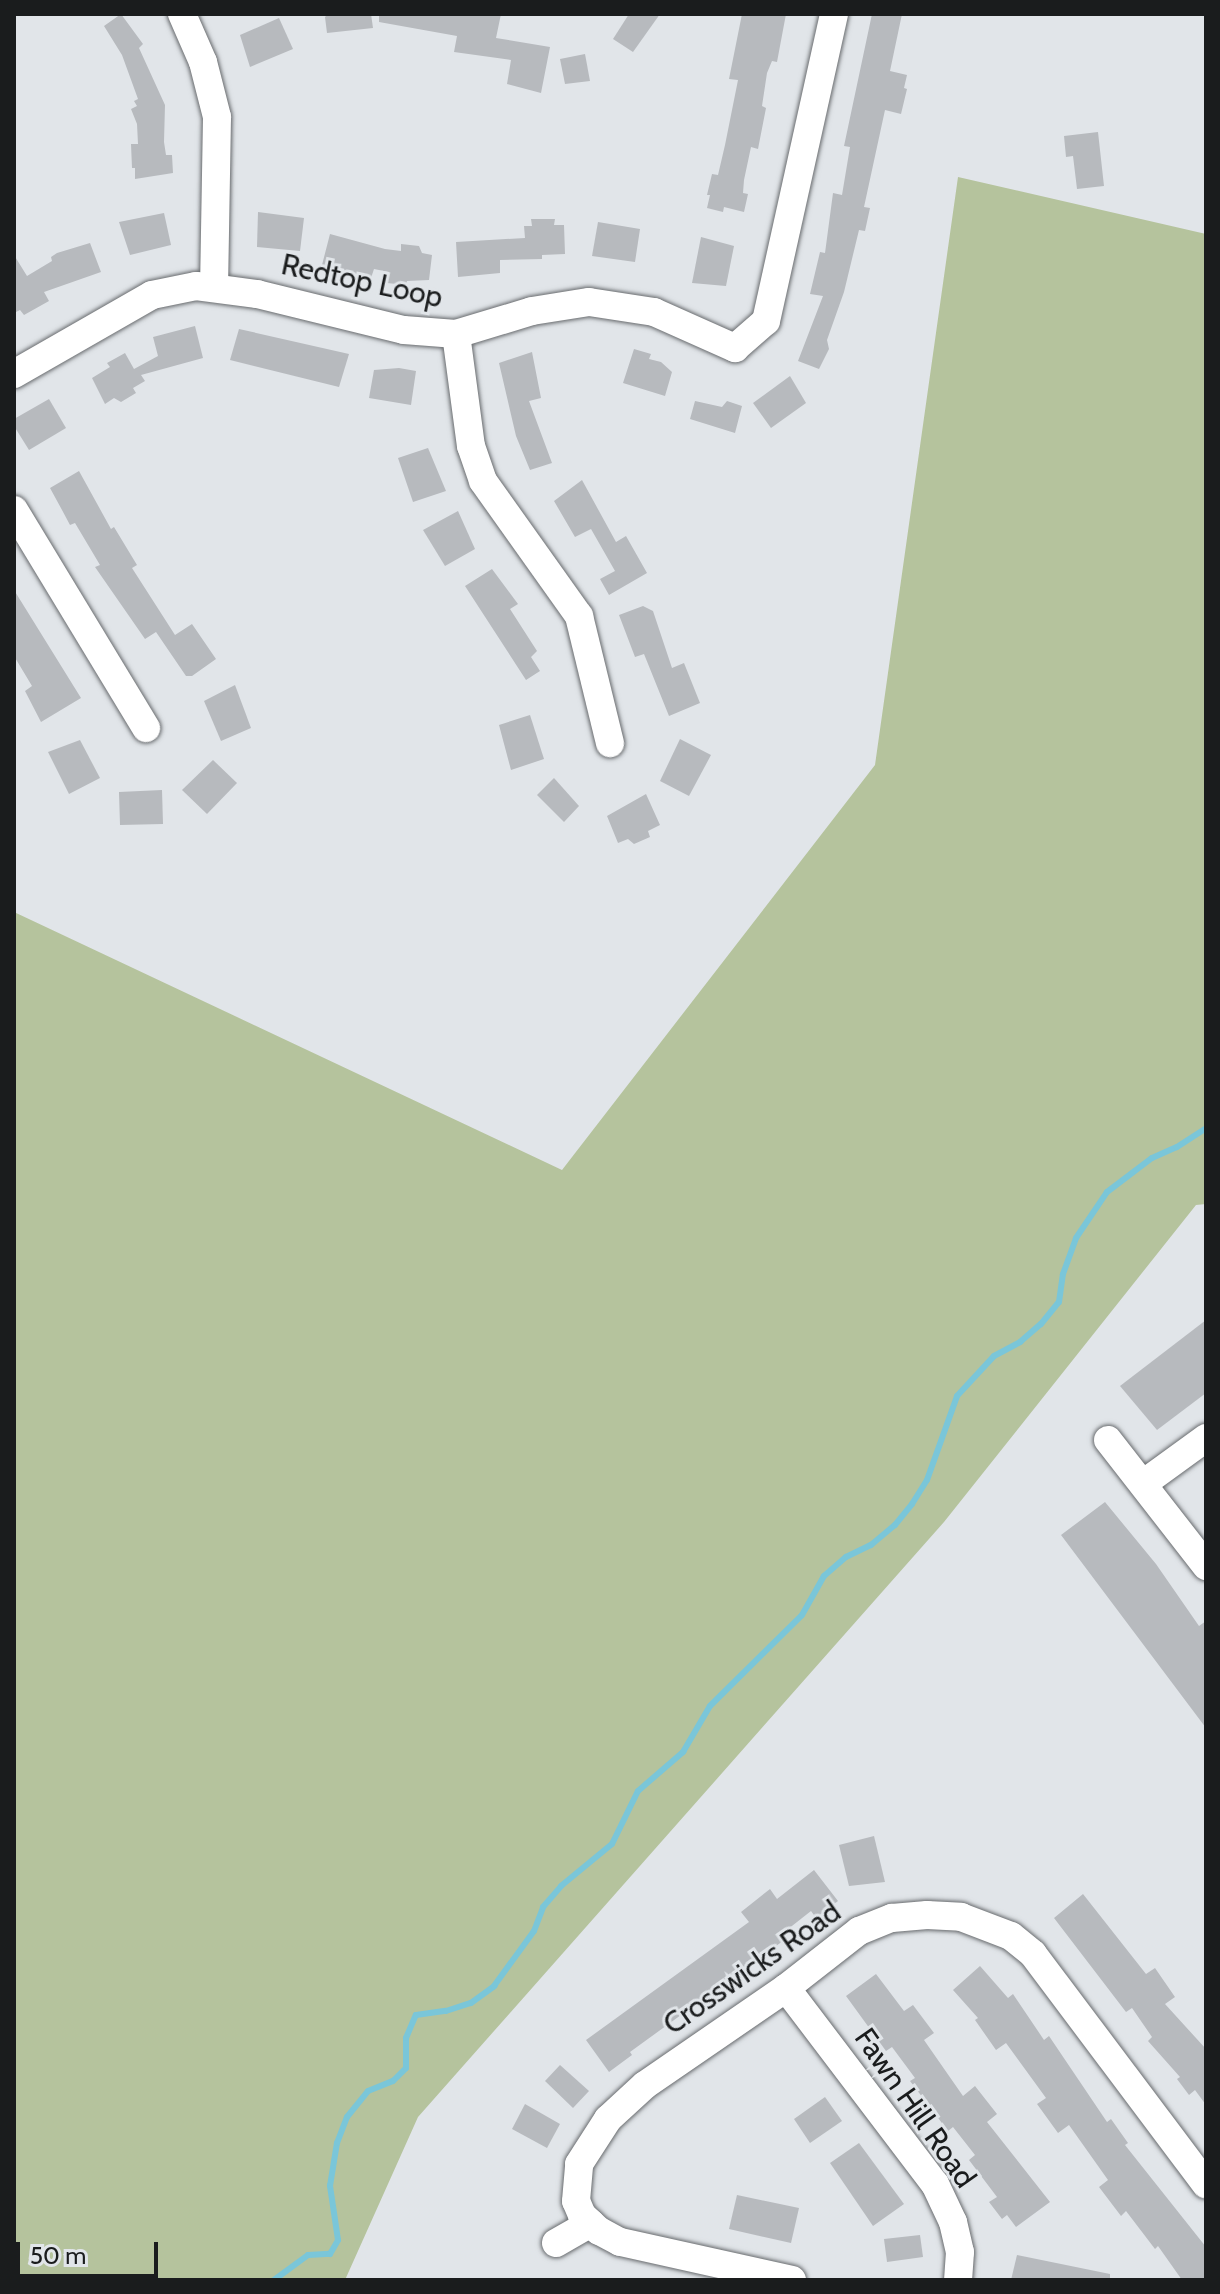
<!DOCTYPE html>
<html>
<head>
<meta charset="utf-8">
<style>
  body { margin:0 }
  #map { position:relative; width:1220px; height:2294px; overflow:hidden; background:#e1e5e9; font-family:Cabin,sans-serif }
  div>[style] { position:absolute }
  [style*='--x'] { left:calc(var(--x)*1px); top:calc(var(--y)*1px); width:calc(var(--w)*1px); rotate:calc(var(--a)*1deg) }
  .green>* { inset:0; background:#b5c39d }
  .stream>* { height:6px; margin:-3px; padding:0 3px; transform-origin:3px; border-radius:3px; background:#7ac6d9 }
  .building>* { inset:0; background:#b7babe }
  .roads { filter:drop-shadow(0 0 2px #686b6e) drop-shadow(0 0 2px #686b6e) }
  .minor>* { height:28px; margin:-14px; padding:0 14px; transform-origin:14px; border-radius:14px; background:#fff }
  span { translate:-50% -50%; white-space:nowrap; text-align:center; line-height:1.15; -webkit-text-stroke:6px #e1e5e9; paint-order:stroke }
  .street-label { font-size:30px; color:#1a1c1d }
  .frame { position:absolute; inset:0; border:16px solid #1a1c1d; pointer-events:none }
  .scale { position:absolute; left:16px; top:2242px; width:142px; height:36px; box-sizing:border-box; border:4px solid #1a1c1d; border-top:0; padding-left:10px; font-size:24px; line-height:28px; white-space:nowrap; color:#1a1c1d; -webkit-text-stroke:6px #e1e5e9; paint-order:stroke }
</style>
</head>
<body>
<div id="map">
  <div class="green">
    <div style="clip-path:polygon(958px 177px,1206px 234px,1206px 1204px,1196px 1205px,944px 1522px,418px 2117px,345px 2280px,14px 2280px,14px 912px,562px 1170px,875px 765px)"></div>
  </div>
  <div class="stream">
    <div style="--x:274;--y:2280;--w:42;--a:-36.3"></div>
    <div style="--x:308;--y:2255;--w:22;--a:-3"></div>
    <div style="--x:330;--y:2254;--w:16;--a:-60"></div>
    <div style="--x:338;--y:2240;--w:55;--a:-98.4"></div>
    <div style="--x:330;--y:2186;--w:44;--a:-80.8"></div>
    <div style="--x:337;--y:2143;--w:28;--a:-69"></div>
    <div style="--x:347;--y:2117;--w:33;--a:-51"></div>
    <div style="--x:368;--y:2091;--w:27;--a:-22"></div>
    <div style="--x:393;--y:2081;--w:18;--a:-45"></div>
    <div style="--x:406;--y:2068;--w:30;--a:-90"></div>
    <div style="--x:406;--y:2038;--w:25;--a:-67"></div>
    <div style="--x:416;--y:2015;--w:30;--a:-8"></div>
    <div style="--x:446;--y:2011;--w:26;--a:-18"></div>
    <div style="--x:471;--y:2003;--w:29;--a:-36"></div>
    <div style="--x:494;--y:1986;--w:68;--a:-54"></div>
    <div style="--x:534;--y:1931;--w:26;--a:-69"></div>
    <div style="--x:543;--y:1907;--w:28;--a:-49"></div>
    <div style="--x:561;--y:1886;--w:66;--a:-39.5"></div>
    <div style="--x:612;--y:1844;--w:59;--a:-63.9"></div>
    <div style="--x:638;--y:1791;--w:60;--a:-40.9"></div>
    <div style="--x:683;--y:1752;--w:53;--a:-59.6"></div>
    <div style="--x:710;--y:1706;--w:129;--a:-44.7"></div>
    <div style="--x:802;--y:1615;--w:45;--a:-60.6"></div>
    <div style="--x:824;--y:1576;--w:29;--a:-41"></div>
    <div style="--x:846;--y:1557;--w:28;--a:-26"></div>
    <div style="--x:871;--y:1545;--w:31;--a:-40"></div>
    <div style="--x:895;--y:1525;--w:27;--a:-51"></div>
    <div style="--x:912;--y:1504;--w:28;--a:-58"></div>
    <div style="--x:927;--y:1480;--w:89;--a:-70.3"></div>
    <div style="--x:957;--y:1396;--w:54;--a:-47.2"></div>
    <div style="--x:994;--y:1356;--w:30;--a:-28"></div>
    <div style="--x:1020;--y:1342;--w:28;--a:-41"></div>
    <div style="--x:1041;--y:1324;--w:28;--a:-51"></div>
    <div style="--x:1059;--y:1302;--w:28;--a:-82"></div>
    <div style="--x:1063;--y:1274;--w:38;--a:-70"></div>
    <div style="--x:1076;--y:1238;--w:55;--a:-56"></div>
    <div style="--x:1107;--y:1192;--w:56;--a:-37.1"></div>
    <div style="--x:1152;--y:1158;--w:27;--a:-24"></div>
    <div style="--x:1177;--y:1147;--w:35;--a:-33"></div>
  </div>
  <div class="building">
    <div style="clip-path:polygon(121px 14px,143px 44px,139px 48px,165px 105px,164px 142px,166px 155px,172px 155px,173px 173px,135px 179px,135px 168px,132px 168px,131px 144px,138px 144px,137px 124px,131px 109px,137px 106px,134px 101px,138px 99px,122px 55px,104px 26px)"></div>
    <div style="clip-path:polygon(328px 14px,371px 14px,373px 28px,327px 33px,325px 17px)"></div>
    <div style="clip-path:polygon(379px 14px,501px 14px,496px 38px,550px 47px,541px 93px,507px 84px,511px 60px,454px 52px,457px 36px,379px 22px)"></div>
    <div style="clip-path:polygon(629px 14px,660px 14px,633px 52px,613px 39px)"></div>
    <div style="clip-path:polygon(742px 14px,786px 14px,777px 62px,772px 61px,767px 73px,762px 106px,766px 108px,758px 149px,751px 147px,744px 180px,743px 193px,748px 194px,744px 212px,724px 207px,723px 212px,707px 208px,710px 195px,707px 195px,712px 174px,718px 175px,725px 145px,738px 80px,729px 79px)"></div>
    <div style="clip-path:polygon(872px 14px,902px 14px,890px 71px,907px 75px,904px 88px,907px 89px,901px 114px,885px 110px,864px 207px,870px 208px,865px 231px,859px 230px,844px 292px,827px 340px,829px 349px,819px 369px,798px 361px,823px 296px,810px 294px,820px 252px,825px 253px,833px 193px,842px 195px,850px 147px,844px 146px)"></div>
    <div style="clip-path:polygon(279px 18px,293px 49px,250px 67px,240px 35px)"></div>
    <div style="clip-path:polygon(585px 54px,590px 81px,565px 84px,560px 59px)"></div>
    <div style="clip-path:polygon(1098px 132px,1104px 186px,1077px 189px,1073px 156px,1066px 157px,1064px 136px)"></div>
    <div style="clip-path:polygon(258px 212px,304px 218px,300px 251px,257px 247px)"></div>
    <div style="clip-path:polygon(164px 213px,171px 245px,130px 255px,119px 222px)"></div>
    <div style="clip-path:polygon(531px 219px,555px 219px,554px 225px,564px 225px,565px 254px,542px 255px,542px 259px,500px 260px,500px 273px,458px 277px,456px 242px,525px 238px,524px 226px,532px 226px)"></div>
    <div style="clip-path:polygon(598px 222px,640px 229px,635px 262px,592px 256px)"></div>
    <div style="clip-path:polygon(330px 234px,385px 249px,401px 251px,401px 244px,419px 246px,422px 253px,432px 255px,429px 280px,407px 281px,406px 285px,387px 283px,389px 272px,374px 269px,371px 278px,322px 265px)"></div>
    <div style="clip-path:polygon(701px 237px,734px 246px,726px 286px,692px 283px)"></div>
    <div style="clip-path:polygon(90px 243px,101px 272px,44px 292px,49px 301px,24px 315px,20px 310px,14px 313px,14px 255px,27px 276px,52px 261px,51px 257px,57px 253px)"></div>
    <div style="clip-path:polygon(195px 326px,203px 358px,141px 375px,145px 381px,133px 388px,136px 393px,121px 402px,114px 398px,105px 404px,92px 378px,110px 367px,107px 363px,125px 353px,134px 369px,158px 356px,153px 337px)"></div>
    <div style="clip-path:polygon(239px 329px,349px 354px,339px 387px,230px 360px)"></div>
    <div style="clip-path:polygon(634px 349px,651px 354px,649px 359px,661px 362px,672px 372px,665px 396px,623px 383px)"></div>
    <div style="clip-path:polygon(532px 352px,541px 398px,529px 401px,552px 463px,530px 470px,516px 436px,499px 363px)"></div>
    <div style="clip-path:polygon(399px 368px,416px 371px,411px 405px,369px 398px,374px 370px)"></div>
    <div style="clip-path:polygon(790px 376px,806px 403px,771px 428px,753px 403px)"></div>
    <div style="clip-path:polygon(49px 399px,66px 428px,29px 450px,14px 426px,14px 419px)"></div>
    <div style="clip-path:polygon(695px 401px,722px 407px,727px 401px,742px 406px,735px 433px,690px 419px)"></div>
    <div style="clip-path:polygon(428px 448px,446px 491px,413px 502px,398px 458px)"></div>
    <div style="clip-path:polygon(79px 471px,111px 529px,114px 527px,137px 565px,132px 568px,175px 635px,192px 624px,216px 659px,192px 676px,186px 676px,156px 632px,145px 639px,95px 567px,100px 565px,75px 523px,70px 525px,62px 510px,50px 488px)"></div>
    <div style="clip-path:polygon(582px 480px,616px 542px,626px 536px,647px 573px,609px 595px,600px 579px,615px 571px,591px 529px,575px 537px,554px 501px)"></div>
    <div style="clip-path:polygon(458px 511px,475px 549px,445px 566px,423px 530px)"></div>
    <div style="clip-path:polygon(492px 569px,518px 604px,510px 609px,537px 651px,531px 657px,540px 671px,526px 680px,465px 586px)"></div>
    <div style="clip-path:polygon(14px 590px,81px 698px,41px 722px,25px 691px,32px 686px,14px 656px)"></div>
    <div style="clip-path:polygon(643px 606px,653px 611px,672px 668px,684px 663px,700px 703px,669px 716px,644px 654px,635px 657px,619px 615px)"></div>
    <div style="clip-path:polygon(235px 685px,251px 728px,221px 741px,204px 701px)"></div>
    <div style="clip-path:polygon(530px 715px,544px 759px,511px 770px,499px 725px)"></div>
    <div style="clip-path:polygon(680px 739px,711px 755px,689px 796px,660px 781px)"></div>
    <div style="clip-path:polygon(80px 740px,100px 778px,69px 794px,48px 752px)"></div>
    <div style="clip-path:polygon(213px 760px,237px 783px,207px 814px,182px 790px)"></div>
    <div style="clip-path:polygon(554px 778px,579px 806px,564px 822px,537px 795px)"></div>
    <div style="clip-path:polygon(162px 790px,163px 824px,120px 825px,119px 792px)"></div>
    <div style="clip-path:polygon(646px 794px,660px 825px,648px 831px,650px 837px,634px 844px,628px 839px,618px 843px,607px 816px)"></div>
    <div style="clip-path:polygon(1206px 1320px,1206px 1393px,1157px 1430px,1120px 1386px)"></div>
    <div style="clip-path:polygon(1105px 1502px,1156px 1564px,1199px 1626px,1206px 1621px,1206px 1728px,1061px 1535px)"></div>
    <div style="clip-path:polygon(874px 1836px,885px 1882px,849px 1886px,839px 1845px)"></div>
    <div style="clip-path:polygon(814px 1870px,838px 1901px,816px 1918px,811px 1911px,783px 1933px,787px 1938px,630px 2052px,632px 2055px,609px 2072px,586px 2040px,749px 1922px,741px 1912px,770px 1889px,777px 1899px)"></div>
    <div style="clip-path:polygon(1083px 1894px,1146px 1974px,1155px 1968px,1175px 1997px,1165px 2004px,1206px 2049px,1206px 2105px,1195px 2090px,1189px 2095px,1177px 2079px,1180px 2077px,1148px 2041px,1152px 2037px,1132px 2008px,1126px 2012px,1054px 1918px)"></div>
    <div style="clip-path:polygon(980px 1966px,1008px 1998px,1013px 1994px,1044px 2040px,1049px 2036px,1107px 2122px,1111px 2119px,1128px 2143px,1125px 2145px,1206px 2247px,1206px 2280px,1182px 2280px,1158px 2246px,1155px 2249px,1126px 2211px,1121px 2216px,1099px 2187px,1108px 2180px,1069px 2125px,1058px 2133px,1037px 2104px,1046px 2098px,1006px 2043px,996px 2050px,975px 2020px,978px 2018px,953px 1990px)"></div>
    <div style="clip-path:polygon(876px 1974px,904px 2011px,913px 2005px,934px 2033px,924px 2040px,963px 2096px,975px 2086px,997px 2114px,987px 2122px,1050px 2202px,1016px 2227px,1007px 2215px,1002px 2219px,989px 2202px,997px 2197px,969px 2160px,975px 2155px,953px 2127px,948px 2131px,910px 2081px,915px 2078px,892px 2047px,886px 2051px,846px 1996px)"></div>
    <div style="clip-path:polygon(560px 2065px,589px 2091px,573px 2108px,545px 2081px)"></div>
    <div style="clip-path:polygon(825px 2097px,842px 2121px,810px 2143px,794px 2119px)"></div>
    <div style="clip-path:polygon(525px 2104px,560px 2124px,547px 2148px,512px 2129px)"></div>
    <div style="clip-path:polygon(859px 2143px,904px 2204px,873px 2226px,830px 2163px)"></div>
    <div style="clip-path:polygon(737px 2195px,799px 2208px,791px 2243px,729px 2229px)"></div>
    <div style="clip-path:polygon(920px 2235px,923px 2257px,887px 2262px,884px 2239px)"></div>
    <div style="clip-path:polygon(1017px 2255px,1110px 2274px,1110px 2280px,1011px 2280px)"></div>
  </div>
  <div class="roads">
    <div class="minor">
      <div style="--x:182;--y:14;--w:52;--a:66.4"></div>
      <div style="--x:203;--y:62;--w:57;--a:75.7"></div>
      <div style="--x:217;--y:117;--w:171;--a:91"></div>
      <div style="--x:456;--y:334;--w:113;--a:82.4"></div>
      <div style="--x:471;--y:446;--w:37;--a:71"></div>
      <div style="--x:483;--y:481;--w:166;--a:54.6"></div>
      <div style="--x:579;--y:616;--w:131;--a:76.3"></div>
      <div style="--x:14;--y:374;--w:159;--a:-29.8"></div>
      <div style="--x:152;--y:295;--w:45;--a:-11.6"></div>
      <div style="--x:196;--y:286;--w:62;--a:7.5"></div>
      <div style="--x:257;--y:294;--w:151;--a:13.8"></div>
      <div style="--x:404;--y:330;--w:52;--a:4.4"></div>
      <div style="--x:456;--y:334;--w:79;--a:-16.8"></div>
      <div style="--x:532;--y:311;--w:58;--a:-9"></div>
      <div style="--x:589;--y:302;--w:66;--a:8.7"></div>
      <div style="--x:654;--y:312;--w:89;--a:24"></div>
      <div style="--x:735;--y:348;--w:41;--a:-41.1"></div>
      <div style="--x:766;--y:321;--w:314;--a:-77.5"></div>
      <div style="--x:14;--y:510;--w:255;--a:58.8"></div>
      <div style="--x:1108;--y:1440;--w:160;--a:52.1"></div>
      <div style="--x:1144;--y:1483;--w:77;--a:-36"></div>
      <div style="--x:786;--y:1988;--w:246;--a:52.8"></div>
      <div style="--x:935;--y:2184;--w:42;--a:64.7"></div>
      <div style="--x:953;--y:2222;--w:31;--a:77"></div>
      <div style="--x:960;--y:2252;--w:28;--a:94"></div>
      <div style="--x:556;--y:2243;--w:40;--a:-29.7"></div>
      <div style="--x:792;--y:2280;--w:176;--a:-167.5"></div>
      <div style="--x:620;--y:2242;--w:24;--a:-152"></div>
      <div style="--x:599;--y:2231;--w:23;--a:-137"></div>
      <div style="--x:582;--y:2215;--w:15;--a:-113"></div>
      <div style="--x:576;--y:2201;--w:37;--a:-85"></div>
      <div style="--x:579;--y:2164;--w:54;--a:-57.2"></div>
      <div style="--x:608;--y:2119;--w:50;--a:-42.6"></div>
      <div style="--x:645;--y:2085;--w:171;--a:-34.5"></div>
      <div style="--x:786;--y:1988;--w:93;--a:-38"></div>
      <div style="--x:859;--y:1931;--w:35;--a:-22"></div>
      <div style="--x:892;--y:1918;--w:35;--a:-5"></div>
      <div style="--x:927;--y:1915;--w:34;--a:3"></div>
      <div style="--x:961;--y:1917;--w:53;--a:20.8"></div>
      <div style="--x:1011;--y:1936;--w:28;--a:39"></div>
      <div style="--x:1033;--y:1954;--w:288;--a:53.1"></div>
    </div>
  </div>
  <div class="street-label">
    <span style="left:362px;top:281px;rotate:12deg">Redtop Loop</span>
    <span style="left:752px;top:1968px;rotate:-35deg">Crosswicks Road</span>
    <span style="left:915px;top:2108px;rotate:55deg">Fawn Hill Road</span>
  </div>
  <div class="frame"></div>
  <div class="scale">50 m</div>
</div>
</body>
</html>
